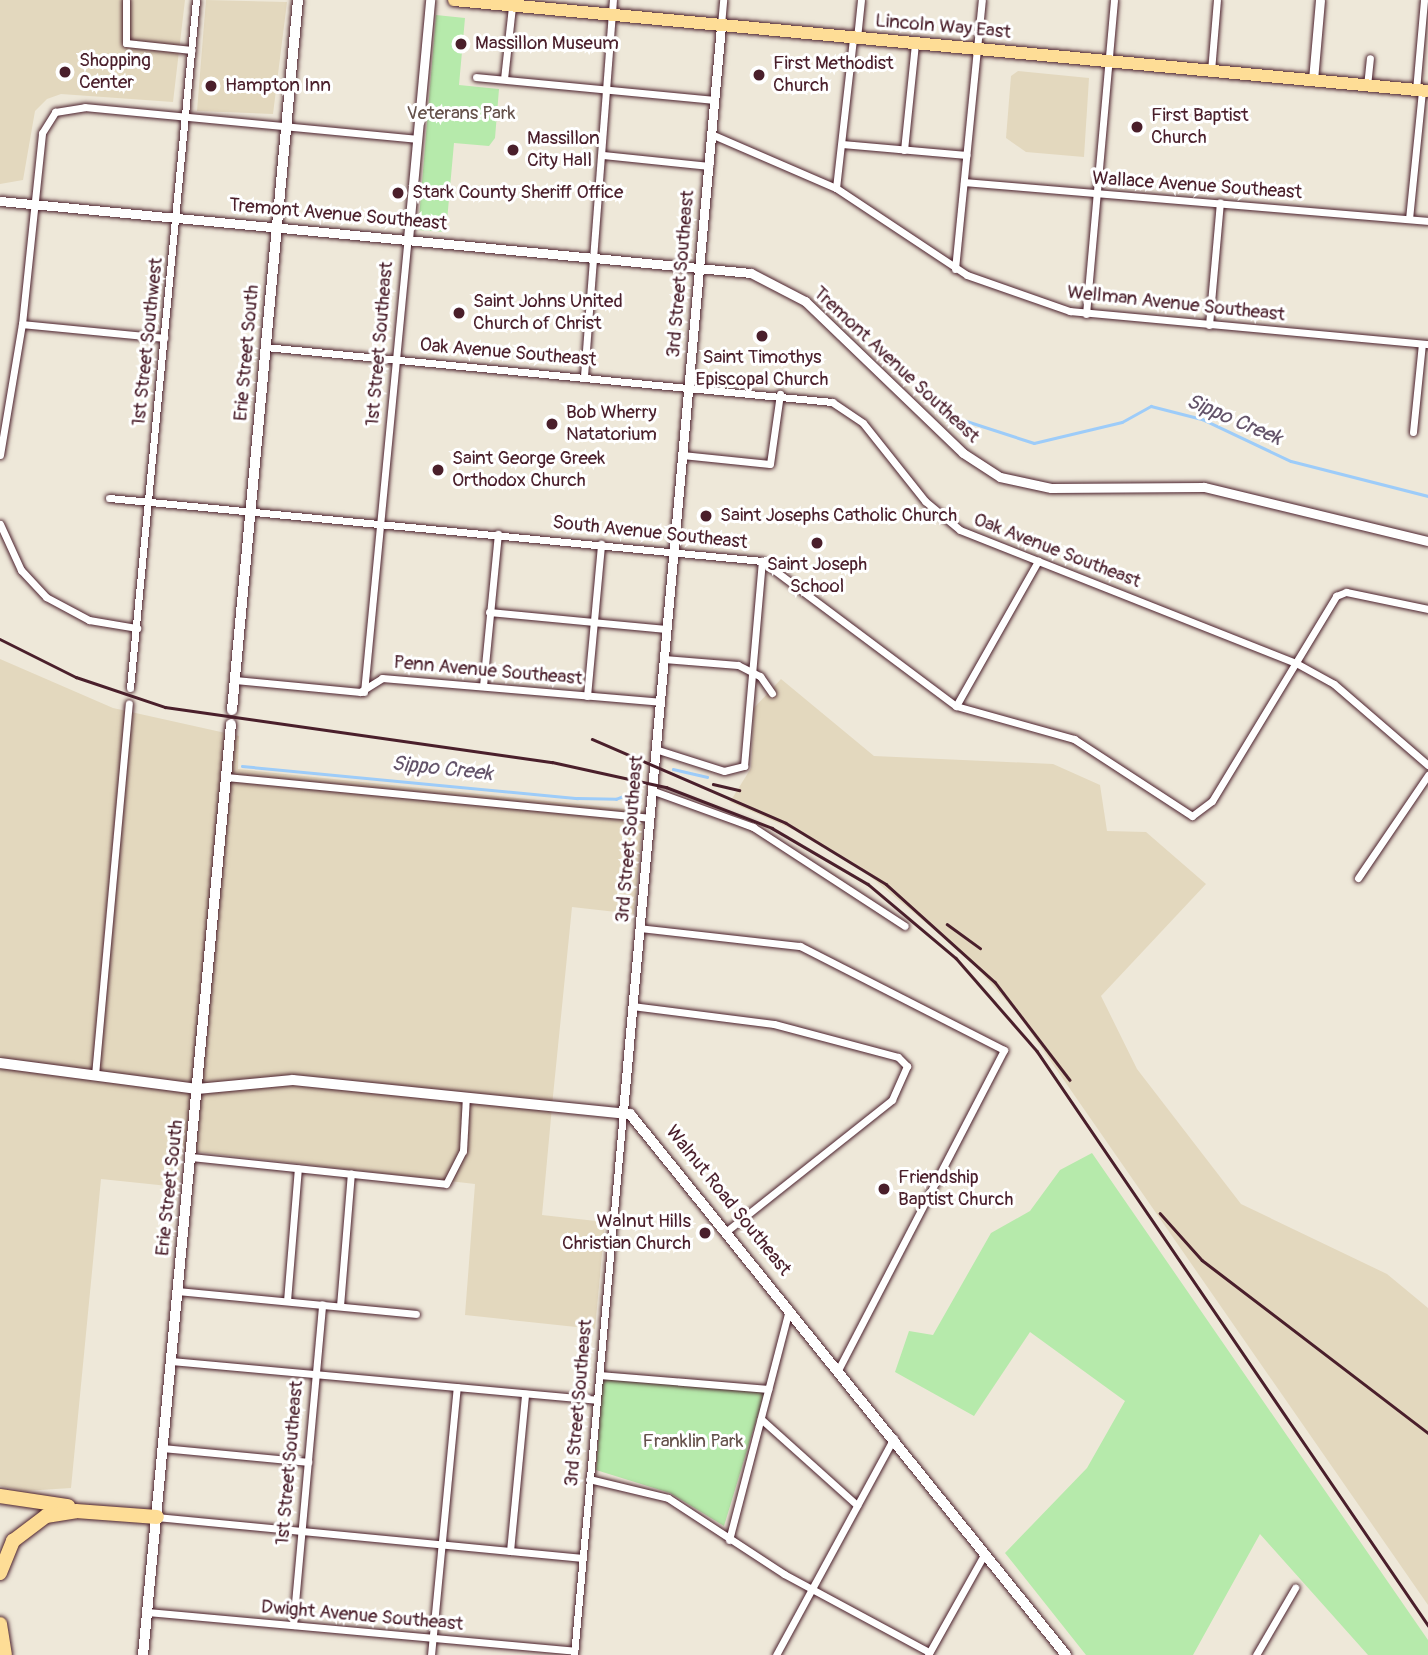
<!DOCTYPE html>
<html>
<head>
<meta charset="utf-8">
<style>
  body { margin:0 }
  #map { position:relative; width:1428px; height:1655px; overflow:hidden; background:#eee8d9; font-family:Pangolin,sans-serif }
  div>[style] { position:absolute }
  [style*='--x'] { left:calc(var(--x)*1px); top:calc(var(--y)*1px); width:calc(var(--w)*1px); rotate:calc(var(--a)*1deg) }
  .built>* { inset:0; background:#e3d8be }
  .green>* { inset:0; background:#b6eaab }
  .stream>* { height:2.5px; margin:-1.25px; padding:0 1.25px; transform-origin:1.25px; border-radius:1.25px; background:#9dccf9 }
  .roads { filter:drop-shadow(0 0 2px #4a1f2b) drop-shadow(0 0 2px #4a1f2b) }
  .minor>* { height:7px; margin:-3.5px; padding:0 3.5px; transform-origin:3.5px; border-radius:3.5px; background:#fff }
  .tertiary>* { height:9px; margin:-4.5px; padding:0 4.5px; transform-origin:4.5px; border-radius:4.5px; background:#fff }
  .secondary>* { height:10px; margin:-5px; padding:0 5px; transform-origin:5px; border-radius:5px; background:#fff }
  .primary>* { height:12px; margin:-6px; padding:0 6px; transform-origin:6px; border-radius:6px; background:#fedd96 }
  .motorway>* { height:14px; margin:-7px; padding:0 7px; transform-origin:7px; border-radius:7px; background:#fedd96 }
  .rail>* { height:2.5px; margin:-1.25px; padding:0 1.25px; transform-origin:1.25px; border-radius:1.25px; background:#4a1f2b }
  .dots>* { width:19px; height:19px; translate:-50% -50%; box-sizing:border-box; border:4px solid #fff; border-radius:50% }
  span { translate:-50% -50%; white-space:nowrap; text-align:center; line-height:1.15; -webkit-text-stroke:6px #fff; paint-order:stroke }
  .street-label { font-size:19px; color:#4a1f2b }
  .poi-label { font-size:19px; color:#4a1f2b }
  .left { translate:0 -50%; text-align:left }
  .right { translate:-100% -50%; text-align:right }
  .park-label { font-size:19px; color:#65524b }
  .water-label { font-size:21px; color:#635369; font-style:italic }
</style>
</head>
<body>
<div id="map">
  <div class="built">
    <div style="clip-path:polygon(0 0,185px 0,173px 102px,61px 94px,47px 99px,35px 111px,23px 180px,0 184px)"></div>
    <div style="clip-path:polygon(206px 0,287px 2px,273px 114px,197px 111px)"></div>
    <div style="clip-path:polygon(1018px 71px,1089px 78px,1084px 157px,1026px 152px,1006px 138px,1011px 76px)"></div>
    <div style="clip-path:polygon(0 659px,113px 708px,239px 736px,238px 769px,644px 811px,634px 914px,572px 907px,553px 1096px,542px 1215px,605px 1222px,595px 1329px,465px 1315px,475px 1184px,181px 1150px,178px 1187px,101px 1179px,71px 1488px,25px 1491px,0 1486px)"></div>
    <div style="clip-path:polygon(781px 679px,874px 756px,1053px 764px,1100px 785px,1107px 831px,1146px 832px,1206px 884px,1101px 996px,1137px 1069px,1241px 1204px,1387px 1274px,1428px 1308px,1428px 1605px,1018px 1014px,968px 958px,866px 873px,799px 832px,730px 802px,751px 768px,754px 708px)"></div>
  </div>
  <div class="green">
    <div style="clip-path:polygon(436px 15px,465px 18px,459px 85px,499px 89px,495px 138px,489px 146px,454px 143px,446px 232px,418px 230px)"></div>
    <div style="clip-path:polygon(1092px 1153px,1428px 1640px,1428px 1655px,1368px 1655px,1260px 1534px,1193px 1655px,1086px 1655px,1005px 1553px,1087px 1468px,1125px 1401px,1030px 1332px,974px 1416px,895px 1372px,909px 1331px,933px 1335px,991px 1233px,1030px 1211px,1060px 1170px)"></div>
    <div style="clip-path:polygon(603px 1379px,765px 1391px,724px 1526px,670px 1493px,596px 1470px)"></div>
  </div>
  <div class="stream">
    <div style="--x:951;--y:416;--w:87;--a:18"></div>
    <div style="--x:1034;--y:443;--w:90;--a:-13.4"></div>
    <div style="--x:1122;--y:422;--w:33;--a:-29"></div>
    <div style="--x:1151;--y:406;--w:53;--a:14.3"></div>
    <div style="--x:1202;--y:419;--w:98;--a:25.3"></div>
    <div style="--x:1291;--y:461;--w:141;--a:14.3"></div>
    <div style="--x:242;--y:766;--w:337;--a:5.5"></div>
    <div style="--x:577;--y:798;--w:39;--a:1"></div>
    <div style="--x:616;--y:799;--w:22;--a:-22"></div>
    <div style="--x:673;--y:769;--w:35;--a:13"></div>
  </div>
  <div class="roads">
    <div class="minor">
      <div style="--x:126;--y:0;--w:43;--a:90"></div>
      <div style="--x:126;--y:43;--w:66;--a:6.1"></div>
      <div style="--x:721;--y:25;--w:25;--a:-85"></div>
      <div style="--x:857;--y:38;--w:38;--a:-84"></div>
      <div style="--x:1211;--y:71;--w:71;--a:-85.2"></div>
      <div style="--x:476;--y:77;--w:239;--a:5.5"></div>
      <div style="--x:504;--y:79;--w:73;--a:-83.7"></div>
      <div style="--x:1367;--y:86;--w:28;--a:-84"></div>
      <div style="--x:1416;--y:90;--w:90;--a:-84.9"></div>
      <div style="--x:711;--y:134;--w:136;--a:23.4"></div>
      <div style="--x:836;--y:188;--w:157;--a:33.6"></div>
      <div style="--x:967;--y:275;--w:109;--a:19.3"></div>
      <div style="--x:1070;--y:311;--w:360;--a:5.3"></div>
      <div style="--x:842;--y:144;--w:125;--a:5"></div>
      <div style="--x:904;--y:150;--w:107;--a:-84.1"></div>
      <div style="--x:603;--y:155;--w:107;--a:5.9"></div>
      <div style="--x:964;--y:182;--w:466;--a:4.8"></div>
      <div style="--x:836;--y:188;--w:150;--a:-83.5"></div>
      <div style="--x:1409;--y:219;--w:130;--a:-84.2"></div>
      <div style="--x:955;--y:269;--w:270;--a:-84.3"></div>
      <div style="--x:1086;--y:314;--w:315;--a:-84.9"></div>
      <div style="--x:22;--y:324;--w:143;--a:5.6"></div>
      <div style="--x:1209;--y:325;--w:123;--a:-84.9"></div>
      <div style="--x:265;--y:347;--w:570;--a:5.54"></div>
      <div style="--x:832;--y:402;--w:37;--a:34"></div>
      <div style="--x:863;--y:423;--w:100;--a:51.5"></div>
      <div style="--x:925;--y:501;--w:45;--a:39.6"></div>
      <div style="--x:960;--y:530;--w:361;--a:21.6"></div>
      <div style="--x:1296;--y:663;--w:43;--a:28.9"></div>
      <div style="--x:1334;--y:684;--w:124;--a:40.8"></div>
      <div style="--x:584;--y:376;--w:377;--a:-85.6"></div>
      <div style="--x:1413;--y:432;--w:88;--a:-84.2"></div>
      <div style="--x:0;--y:455;--w:133;--a:-80.5"></div>
      <div style="--x:22;--y:324;--w:192;--a:-84"></div>
      <div style="--x:42;--y:133;--w:25;--a:-58"></div>
      <div style="--x:55;--y:112;--w:30;--a:-9"></div>
      <div style="--x:85;--y:107;--w:334;--a:5.5"></div>
      <div style="--x:682;--y:455;--w:88;--a:5.8"></div>
      <div style="--x:770;--y:464;--w:71;--a:-81.9"></div>
      <div style="--x:109;--y:498;--w:656;--a:5.51"></div>
      <div style="--x:762;--y:561;--w:242;--a:36.8"></div>
      <div style="--x:956;--y:706;--w:123;--a:15.6"></div>
      <div style="--x:1074;--y:739;--w:141;--a:33.1"></div>
      <div style="--x:1192;--y:816;--w:25;--a:-37"></div>
      <div style="--x:1212;--y:801;--w:240;--a:-58.8"></div>
      <div style="--x:1336;--y:596;--w:11;--a:-22"></div>
      <div style="--x:1346;--y:592;--w:84;--a:11.7"></div>
      <div style="--x:0;--y:524;--w:51;--a:65.5"></div>
      <div style="--x:21;--y:570;--w:37;--a:47"></div>
      <div style="--x:46;--y:597;--w:49;--a:28.1"></div>
      <div style="--x:89;--y:620;--w:49;--a:9.5"></div>
      <div style="--x:489;--y:612;--w:178;--a:5.5"></div>
      <div style="--x:664;--y:659;--w:74;--a:4.6"></div>
      <div style="--x:738;--y:665;--w:25;--a:27"></div>
      <div style="--x:760;--y:676;--w:21;--a:55"></div>
      <div style="--x:235;--y:680;--w:126;--a:5.5"></div>
      <div style="--x:360;--y:692;--w:26;--a:-32"></div>
      <div style="--x:382;--y:678;--w:279;--a:4.9"></div>
      <div style="--x:483;--y:686;--w:153;--a:-84.4"></div>
      <div style="--x:130;--y:688;--w:691;--a:-84.52"></div>
      <div style="--x:364;--y:692;--w:455;--a:-84.5"></div>
      <div style="--x:587;--y:696;--w:153;--a:-84.7"></div>
      <div style="--x:956;--y:706;--w:167;--a:-60.5"></div>
      <div style="--x:655;--y:749;--w:72;--a:17.7"></div>
      <div style="--x:724;--y:771;--w:21;--a:-14"></div>
      <div style="--x:744;--y:766;--w:206;--a:-85"></div>
      <div style="--x:226;--y:777;--w:425;--a:5.5"></div>
      <div style="--x:651;--y:790;--w:109;--a:19.9"></div>
      <div style="--x:753;--y:827;--w:181;--a:33.1"></div>
      <div style="--x:1358;--y:878;--w:125;--a:-55.8"></div>
      <div style="--x:639;--y:928;--w:162;--a:6.4"></div>
      <div style="--x:800;--y:946;--w:229;--a:27"></div>
      <div style="--x:1004;--y:1050;--w:358;--a:117.4"></div>
      <div style="--x:632;--y:1006;--w:143;--a:7.2"></div>
      <div style="--x:774;--y:1024;--w:128;--a:14.9"></div>
      <div style="--x:898;--y:1057;--w:13;--a:45"></div>
      <div style="--x:907;--y:1066;--w:37;--a:114"></div>
      <div style="--x:892;--y:1100;--w:209;--a:141.6"></div>
      <div style="--x:95;--y:1075;--w:373;--a:-84.8"></div>
      <div style="--x:191;--y:1157;--w:256;--a:6"></div>
      <div style="--x:446;--y:1184;--w:37;--a:-63"></div>
      <div style="--x:463;--y:1151;--w:55;--a:-86.9"></div>
      <div style="--x:178;--y:1291;--w:239;--a:5.5"></div>
      <div style="--x:287;--y:1301;--w:133;--a:-85.3"></div>
      <div style="--x:340;--y:1306;--w:133;--a:-85.3"></div>
      <div style="--x:171;--y:1361;--w:427;--a:5.2"></div>
      <div style="--x:599;--y:1375;--w:170;--a:4.7"></div>
      <div style="--x:761;--y:1419;--w:129;--a:41.9"></div>
      <div style="--x:163;--y:1448;--w:146;--a:5.5"></div>
      <div style="--x:589;--y:1479;--w:81;--a:13.5"></div>
      <div style="--x:668;--y:1498;--w:139;--a:33.2"></div>
      <div style="--x:784;--y:1574;--w:165;--a:28.3"></div>
      <div style="--x:157;--y:1517;--w:427;--a:5.5"></div>
      <div style="--x:729;--y:1540;--w:238;--a:-75.4"></div>
      <div style="--x:510;--y:1551;--w:158;--a:-84.5"></div>
      <div style="--x:148;--y:1612;--w:428;--a:5.2"></div>
      <div style="--x:293;--y:1625;--w:322;--a:-84.8"></div>
      <div style="--x:431;--y:1655;--w:269;--a:-84.5"></div>
      <div style="--x:574;--y:1655;--w:545;--a:-84.84"></div>
      <div style="--x:776;--y:1655;--w:247;--a:-61.5"></div>
      <div style="--x:928;--y:1655;--w:117;--a:-60.8"></div>
      <div style="--x:1256;--y:1655;--w:78;--a:-59.8"></div>
    </div>
    <div class="tertiary">
      <div style="--x:1313;--y:80;--w:80;--a:-85"></div>
      <div style="--x:0;--y:201;--w:754;--a:5.48"></div>
      <div style="--x:751;--y:273;--w:61;--a:27.4"></div>
      <div style="--x:805;--y:301;--w:219;--a:43.9"></div>
      <div style="--x:963;--y:453;--w:44;--a:33"></div>
      <div style="--x:1000;--y:477;--w:52;--a:12.2"></div>
      <div style="--x:1051;--y:488;--w:153;--a:-0.4"></div>
      <div style="--x:1204;--y:487;--w:230;--a:13.6"></div>
      <div style="--x:408;--y:239;--w:240;--a:-84.7"></div>
      <div style="--x:623;--y:1111;--w:1090;--a:-84.84"></div>
    </div>
    <div class="secondary">
      <div style="--x:232;--y:710;--w:713;--a:-84.69"></div>
      <div style="--x:0;--y:1063;--w:199;--a:7.5"></div>
      <div style="--x:197;--y:1089;--w:96;--a:-5.4"></div>
      <div style="--x:293;--y:1080;--w:339;--a:5.8"></div>
      <div style="--x:630;--y:1114;--w:695;--a:51.13"></div>
      <div style="--x:143;--y:1655;--w:935;--a:-84.6"></div>
    </div>
    <div class="primary">
      <div style="--x:454;--y:0;--w:978;--a:5.34"></div>
    </div>
    <div class="motorway">
      <div style="--x:0;--y:1496;--w:69;--a:8.4"></div>
      <div style="--x:0;--y:1573;--w:35;--a:-68"></div>
      <div style="--x:13;--y:1541;--w:41;--a:-37.1"></div>
      <div style="--x:46;--y:1516;--w:30;--a:-9"></div>
      <div style="--x:76;--y:1511;--w:81;--a:4.2"></div>
      <div style="--x:0;--y:1624;--w:31;--a:81"></div>
    </div>
  </div>
  <div class="rail">
    <div style="--x:0;--y:639;--w:85;--a:26.6"></div>
    <div style="--x:76;--y:677;--w:94;--a:18.6"></div>
    <div style="--x:165;--y:707;--w:391;--a:8.1"></div>
    <div style="--x:552;--y:762;--w:117;--a:12.4"></div>
    <div style="--x:666;--y:787;--w:114;--a:21.1"></div>
    <div style="--x:772;--y:828;--w:111;--a:30.3"></div>
    <div style="--x:868;--y:884;--w:115;--a:40.1"></div>
    <div style="--x:956;--y:958;--w:123;--a:48.9"></div>
    <div style="--x:1037;--y:1051;--w:695;--a:55.74"></div>
    <div style="--x:592;--y:739;--w:211;--a:23.4"></div>
    <div style="--x:786;--y:823;--w:117;--a:31.4"></div>
    <div style="--x:886;--y:884;--w:147;--a:42"></div>
    <div style="--x:995;--y:982;--w:123;--a:52.6"></div>
    <div style="--x:713;--y:784;--w:27;--a:13"></div>
    <div style="--x:947;--y:924;--w:41;--a:36"></div>
    <div style="--x:1160;--y:1213;--w:63;--a:48.2"></div>
    <div style="--x:1202;--y:1260;--w:285;--a:37.4"></div>
  </div>
  <div class="dots">
    <div style="left:461px;top:44px;background:#4a1f2b"></div>
    <div style="left:65px;top:72px;background:#4a1f2b"></div>
    <div style="left:759px;top:75px;background:#4a1f2b"></div>
    <div style="left:211px;top:86px;background:#4a1f2b"></div>
    <div style="left:1137px;top:127px;background:#4a1f2b"></div>
    <div style="left:513px;top:150px;background:#4a1f2b"></div>
    <div style="left:398px;top:193px;background:#4a1f2b"></div>
    <div style="left:459px;top:313px;background:#4a1f2b"></div>
    <div style="left:762px;top:336px;background:#4a1f2b"></div>
    <div style="left:552px;top:424px;background:#4a1f2b"></div>
    <div style="left:438px;top:470px;background:#4a1f2b"></div>
    <div style="left:706px;top:516px;background:#4a1f2b"></div>
    <div style="left:817px;top:543px;background:#4a1f2b"></div>
    <div style="left:884px;top:1189px;background:#4a1f2b"></div>
    <div style="left:705px;top:1233px;background:#4a1f2b"></div>
  </div>
  <div class="street-label">
    <span style="left:943px;top:27px;rotate:5deg">Lincoln Way East</span>
    <span style="left:1197px;top:186px;rotate:4deg">Wallace Avenue Southeast</span>
    <span style="left:338px;top:215px;rotate:5deg">Tremont Avenue Southeast</span>
    <span style="left:681px;top:274px;rotate:-85deg">3rd Street Southeast</span>
    <span style="left:1176px;top:304px;rotate:6deg">Wellman Avenue Southeast</span>
    <span style="left:148px;top:342px;rotate:-84deg">1st Street Southwest</span>
    <span style="left:380px;top:344px;rotate:-85deg">1st Street Southeast</span>
    <span style="left:247px;top:353px;rotate:-85deg">Erie Street South</span>
    <span style="left:508px;top:353px;rotate:5deg">Oak Avenue Southeast</span>
    <span style="left:896px;top:365px;rotate:43deg">Tremont Avenue Southeast</span>
    <span style="left:650px;top:533px;rotate:6deg">South Avenue Southeast</span>
    <span style="left:1057px;top:551px;rotate:21deg">Oak Avenue Southeast</span>
    <span style="left:488px;top:671px;rotate:5deg">Penn Avenue Southeast</span>
    <span style="left:630px;top:839px;rotate:-85deg">3rd Street Southeast</span>
    <span style="left:170px;top:1188px;rotate:-84deg">Erie Street South</span>
    <span style="left:728px;top:1201px;rotate:51deg">Walnut Road Southeast</span>
    <span style="left:579px;top:1403px;rotate:-85deg">3rd Street Southeast</span>
    <span style="left:290px;top:1463px;rotate:-85deg">1st Street Southeast</span>
    <span style="left:362px;top:1616px;rotate:5deg">Dwight Avenue Southeast</span>
  </div>
  <div class="poi-label">
    <span class="left" style="left:475px;top:44px">Massillon Museum</span>
    <span class="left" style="left:79px;top:72px">Shopping<br>Center</span>
    <span class="left" style="left:773px;top:75px">First Methodist<br>Church</span>
    <span class="left" style="left:225px;top:86px">Hampton Inn</span>
    <span class="left" style="left:1151px;top:127px">First Baptist<br>Church</span>
    <span class="left" style="left:527px;top:150px">Massillon<br>City Hall</span>
    <span class="left" style="left:412px;top:193px">Stark County Sheriff Office</span>
    <span class="left" style="left:473px;top:313px">Saint Johns United<br>Church of Christ</span>
    <span style="left:762px;top:369px">Saint Timothys<br>Episcopal Church</span>
    <span class="left" style="left:566px;top:424px">Bob Wherry<br>Natatorium</span>
    <span class="left" style="left:452px;top:470px">Saint George Greek<br>Orthodox Church</span>
    <span class="left" style="left:720px;top:516px">Saint Josephs Catholic Church</span>
    <span style="left:817px;top:576px">Saint Joseph<br>School</span>
    <span class="left" style="left:898px;top:1189px">Friendship<br>Baptist Church</span>
    <span class="right" style="left:691px;top:1233px">Walnut Hills<br>Christian Church</span>
  </div>
  <div class="park-label">
    <span style="left:461px;top:114px">Veterans Park</span>
    <span style="left:693px;top:1442px">Franklin Park</span>
  </div>
  <div class="water-label">
    <span style="left:1234px;top:420px;rotate:23deg">Sippo Creek</span>
    <span style="left:442px;top:769px;rotate:6deg">Sippo Creek</span>
  </div>
</div>
</body>
</html>
